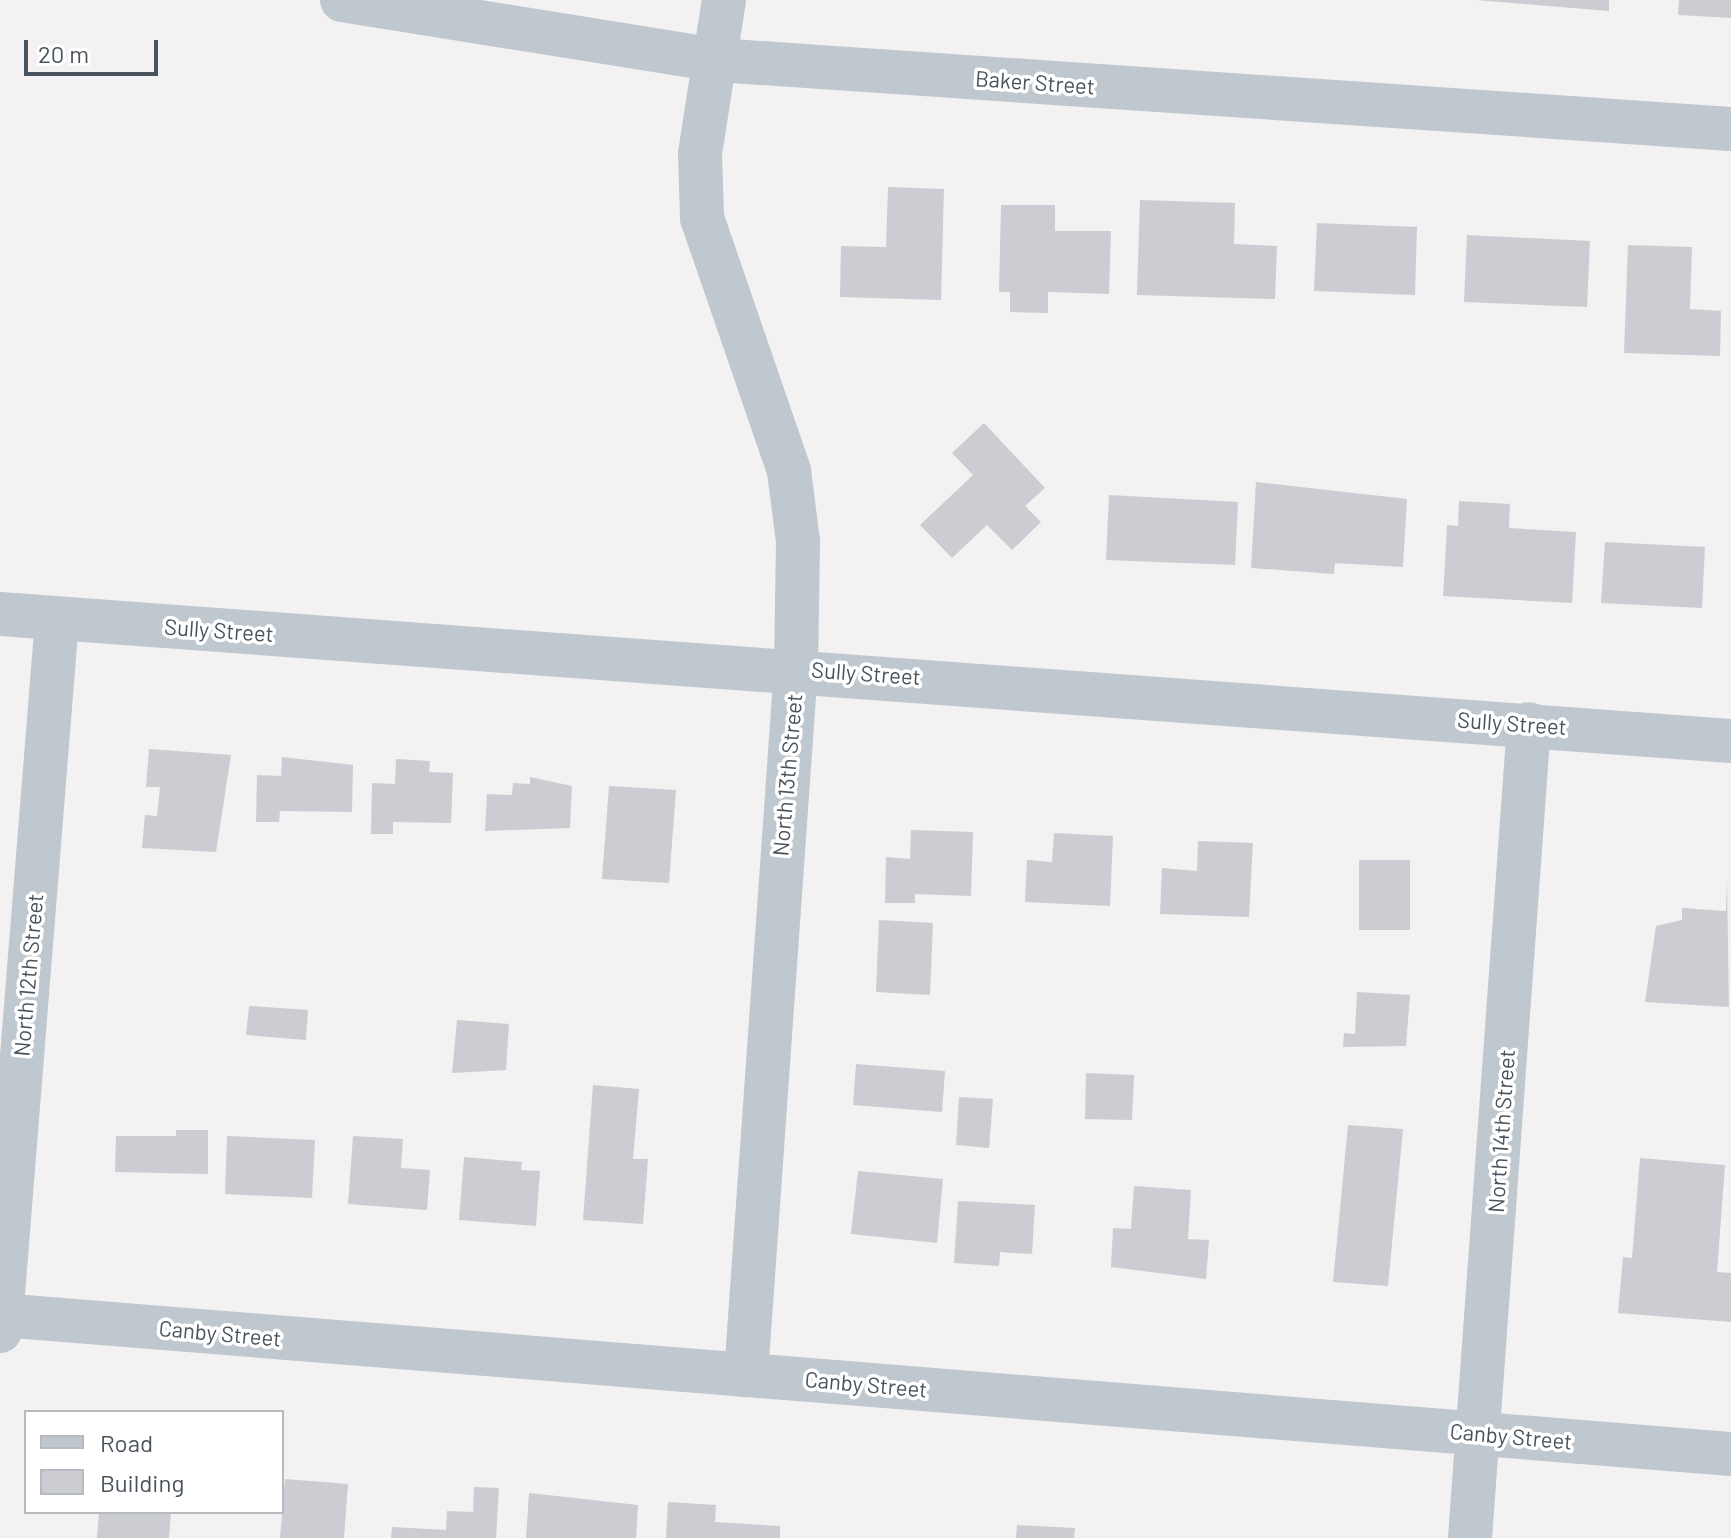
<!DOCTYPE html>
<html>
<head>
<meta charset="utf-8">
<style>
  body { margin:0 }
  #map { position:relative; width:1731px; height:1538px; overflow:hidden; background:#f3f1f1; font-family:Barlow,sans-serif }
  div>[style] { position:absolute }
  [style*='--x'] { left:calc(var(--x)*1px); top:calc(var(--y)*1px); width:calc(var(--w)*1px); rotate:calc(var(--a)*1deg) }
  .building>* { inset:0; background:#cbcdd3 }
  .minor>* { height:44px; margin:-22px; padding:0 22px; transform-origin:22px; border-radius:22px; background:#bfc7cf }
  span { translate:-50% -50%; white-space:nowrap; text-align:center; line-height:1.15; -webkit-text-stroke:7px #fff; paint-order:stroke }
  .street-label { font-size:22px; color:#49535d }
  .legend { position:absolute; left:24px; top:1410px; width:260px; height:104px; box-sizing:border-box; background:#fff; border:2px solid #b6babe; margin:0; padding:10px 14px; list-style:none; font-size:24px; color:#49535d }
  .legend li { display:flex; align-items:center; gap:16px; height:40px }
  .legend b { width:40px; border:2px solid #b6babe }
  .scale { position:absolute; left:24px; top:40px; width:134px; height:36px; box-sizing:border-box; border:4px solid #49535d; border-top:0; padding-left:10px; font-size:24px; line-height:28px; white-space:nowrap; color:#49535d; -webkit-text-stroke:6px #fff; paint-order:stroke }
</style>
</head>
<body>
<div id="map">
  <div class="building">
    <div style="clip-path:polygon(1476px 0,1609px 0,1609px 11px)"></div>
    <div style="clip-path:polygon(1679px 0,1731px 0,1731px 18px,1678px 15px)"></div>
    <div style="clip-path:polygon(888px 187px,944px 189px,941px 300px,840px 297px,841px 246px,886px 247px)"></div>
    <div style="clip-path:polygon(1140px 200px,1235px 203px,1234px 244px,1277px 246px,1275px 299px,1137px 295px)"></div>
    <div style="clip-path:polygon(1001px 205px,1055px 205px,1055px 231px,1111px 231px,1109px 294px,1048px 292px,1048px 313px,1010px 312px,1010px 292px,999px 292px)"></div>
    <div style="clip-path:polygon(1317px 223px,1417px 227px,1415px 295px,1314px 291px)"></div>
    <div style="clip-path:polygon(1467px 235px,1590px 241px,1587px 307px,1464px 302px)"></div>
    <div style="clip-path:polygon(1628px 245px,1692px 247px,1690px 309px,1721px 311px,1720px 356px,1624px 353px)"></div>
    <div style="clip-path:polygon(984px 423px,1045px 488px,1025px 506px,1041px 522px,1012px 550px,987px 525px,952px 558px,920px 525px,973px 475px,952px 453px)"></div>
    <div style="clip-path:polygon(1256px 482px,1407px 499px,1403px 567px,1335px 563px,1334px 574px,1251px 568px)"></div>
    <div style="clip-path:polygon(1109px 495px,1238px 502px,1235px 565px,1106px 560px)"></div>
    <div style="clip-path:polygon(1459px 501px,1510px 504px,1509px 528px,1576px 532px,1572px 603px,1443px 596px,1447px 525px,1458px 526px)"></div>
    <div style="clip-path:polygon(1605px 542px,1705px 547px,1702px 608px,1601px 603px)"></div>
    <div style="clip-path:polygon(149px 749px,231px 755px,216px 852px,142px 848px,145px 815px,157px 816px,160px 787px,146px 787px)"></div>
    <div style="clip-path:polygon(282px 757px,353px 765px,352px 812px,280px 811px,279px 822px,256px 822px,257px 775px,281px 776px)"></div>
    <div style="clip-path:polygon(396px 759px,430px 761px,429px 772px,453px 773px,451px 823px,393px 822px,393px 834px,371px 834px,372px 783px,395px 784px)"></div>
    <div style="clip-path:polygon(530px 777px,572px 786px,570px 828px,485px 831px,487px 794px,512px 795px,513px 783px,530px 784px)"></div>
    <div style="clip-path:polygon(609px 786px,676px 790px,669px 883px,602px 879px)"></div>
    <div style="clip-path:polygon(911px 830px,973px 832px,971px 896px,915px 894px,915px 903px,885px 903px,886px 857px,910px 859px)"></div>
    <div style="clip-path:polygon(1054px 833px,1113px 836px,1110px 906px,1025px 902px,1027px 860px,1052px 862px)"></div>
    <div style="clip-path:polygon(1198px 841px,1253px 843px,1249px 917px,1160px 914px,1162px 868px,1197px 871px)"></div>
    <div style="clip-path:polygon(1359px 860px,1410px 860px,1410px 930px,1359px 930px)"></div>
    <div style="clip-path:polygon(1727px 879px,1729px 1007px,1645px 1002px,1656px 926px,1682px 920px,1682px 908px,1726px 911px)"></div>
    <div style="clip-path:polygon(879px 920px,933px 923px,930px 995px,876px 992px)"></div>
    <div style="clip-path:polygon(1357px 992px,1410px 995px,1406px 1046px,1343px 1047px,1344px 1033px,1355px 1034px)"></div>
    <div style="clip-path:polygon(249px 1006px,308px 1010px,306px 1040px,246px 1035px)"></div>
    <div style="clip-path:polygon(457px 1020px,509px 1024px,506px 1070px,452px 1073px)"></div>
    <div style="clip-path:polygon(856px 1064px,945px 1071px,942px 1112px,853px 1105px)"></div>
    <div style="clip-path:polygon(1086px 1073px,1134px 1075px,1132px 1120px,1085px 1119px)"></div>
    <div style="clip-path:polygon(593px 1085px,639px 1089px,633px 1159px,648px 1159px,643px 1224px,583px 1220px)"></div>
    <div style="clip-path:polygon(959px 1097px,993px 1099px,989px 1148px,956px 1145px)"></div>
    <div style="clip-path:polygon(1348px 1125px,1403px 1129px,1388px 1286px,1333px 1282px)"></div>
    <div style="clip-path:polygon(176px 1130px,208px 1130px,208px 1174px,115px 1172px,116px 1136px,176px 1136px)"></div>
    <div style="clip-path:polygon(227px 1136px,315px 1140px,312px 1198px,225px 1194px)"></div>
    <div style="clip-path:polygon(353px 1136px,403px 1139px,401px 1168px,430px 1170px,427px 1210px,348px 1204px)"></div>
    <div style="clip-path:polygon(464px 1157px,522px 1162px,521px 1170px,540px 1171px,536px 1226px,459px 1220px)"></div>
    <div style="clip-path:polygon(1640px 1158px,1725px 1165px,1717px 1272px,1731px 1273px,1731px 1322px,1618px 1313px,1623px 1257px,1632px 1258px)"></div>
    <div style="clip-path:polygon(858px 1171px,943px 1179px,937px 1243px,851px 1234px)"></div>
    <div style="clip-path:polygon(1134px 1186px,1191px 1190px,1188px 1239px,1209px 1240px,1206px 1279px,1111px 1267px,1113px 1228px,1131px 1229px)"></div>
    <div style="clip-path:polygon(958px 1201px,1035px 1205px,1032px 1254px,1000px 1252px,999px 1266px,954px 1263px)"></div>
    <div style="clip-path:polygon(285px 1479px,348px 1484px,344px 1538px,280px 1538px)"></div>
    <div style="clip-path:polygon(474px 1487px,499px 1488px,496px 1538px,391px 1538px,392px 1527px,446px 1530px,447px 1511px,473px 1512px)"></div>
    <div style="clip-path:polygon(529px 1493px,638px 1505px,636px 1538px,526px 1538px)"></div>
    <div style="clip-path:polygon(668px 1502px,716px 1505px,715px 1522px,780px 1526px,780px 1538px,666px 1538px)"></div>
    <div style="clip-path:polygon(99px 1512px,171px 1512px,169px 1538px,97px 1538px)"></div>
    <div style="clip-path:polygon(1017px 1525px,1075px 1528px,1074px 1538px,1016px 1538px)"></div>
  </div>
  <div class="minor">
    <div style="--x:342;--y:0;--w:380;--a:9.1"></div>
    <div style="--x:717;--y:60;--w:1016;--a:3.89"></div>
    <div style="--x:724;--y:0;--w:155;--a:98.9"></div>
    <div style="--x:700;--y:153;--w:65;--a:88.2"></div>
    <div style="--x:702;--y:218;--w:268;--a:71"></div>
    <div style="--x:789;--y:471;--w:71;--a:82.7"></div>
    <div style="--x:798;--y:541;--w:127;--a:90.9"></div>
    <div style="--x:796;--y:668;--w:709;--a:94.05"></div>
    <div style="--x:0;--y:614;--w:1736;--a:4.2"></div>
    <div style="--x:0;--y:1315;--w:1737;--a:4.59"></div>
    <div style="--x:0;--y:1331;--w:714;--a:-85.42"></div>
    <div style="--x:1470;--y:1538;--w:816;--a:-85.85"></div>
  </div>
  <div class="street-label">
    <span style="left:1035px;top:82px;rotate:4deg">Baker Street</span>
    <span style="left:219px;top:630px;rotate:4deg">Sully Street</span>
    <span style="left:866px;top:673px;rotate:4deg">Sully Street</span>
    <span style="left:1512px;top:723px;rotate:4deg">Sully Street</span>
    <span style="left:787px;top:775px;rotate:-85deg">North 13th Street</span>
    <span style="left:28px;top:975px;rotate:-85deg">North 12th Street</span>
    <span style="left:1501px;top:1131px;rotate:-86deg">North 14th Street</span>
    <span style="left:220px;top:1333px;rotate:5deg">Canby Street</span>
    <span style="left:866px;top:1384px;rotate:5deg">Canby Street</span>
    <span style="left:1511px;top:1436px;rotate:5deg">Canby Street</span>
  </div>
  <ul class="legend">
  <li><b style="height:10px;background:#bfc7cf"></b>Road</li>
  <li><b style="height:22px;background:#cbcdd3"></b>Building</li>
  </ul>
  <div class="scale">20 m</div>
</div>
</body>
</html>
